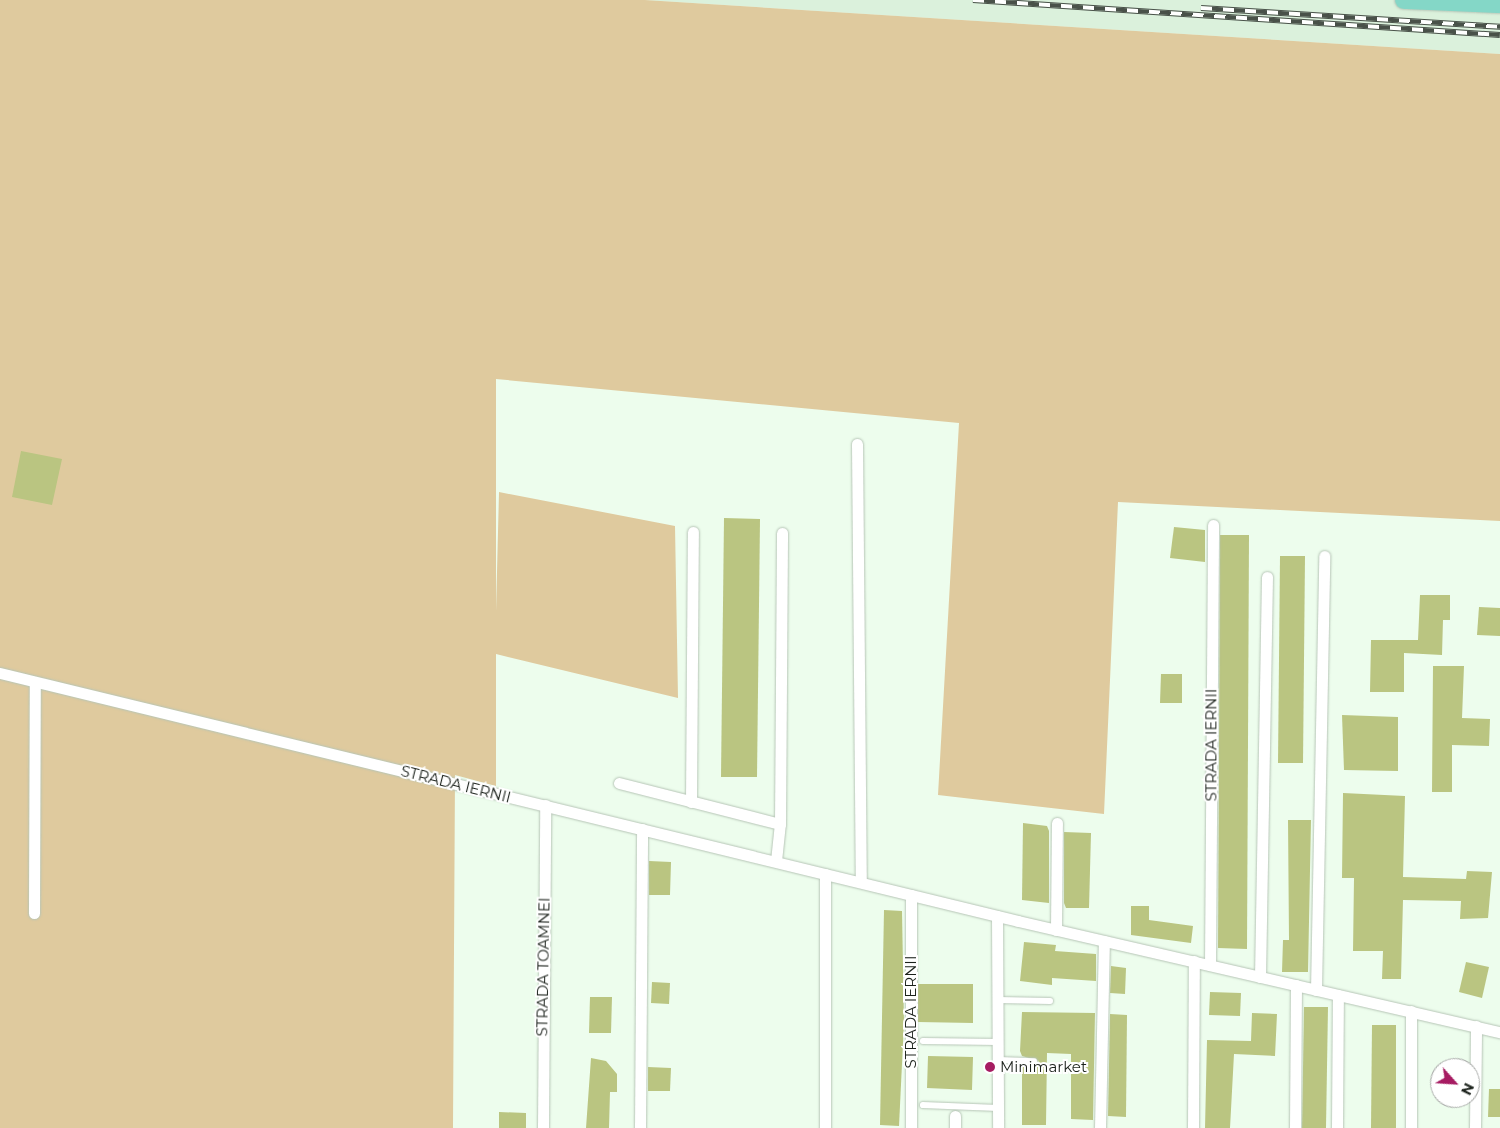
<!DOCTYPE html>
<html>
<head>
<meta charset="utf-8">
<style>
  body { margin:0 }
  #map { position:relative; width:1500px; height:1128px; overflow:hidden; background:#edfded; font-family:Montserrat,sans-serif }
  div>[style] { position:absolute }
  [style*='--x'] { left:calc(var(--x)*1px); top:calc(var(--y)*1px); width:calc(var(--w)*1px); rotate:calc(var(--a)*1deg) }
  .built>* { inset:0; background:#dbf1dc }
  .green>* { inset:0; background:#dfca9e }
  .building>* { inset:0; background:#bac581 }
  .roads { filter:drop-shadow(0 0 1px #b6c5b6) drop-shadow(0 0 1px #b6c5b6) }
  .lane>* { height:5.5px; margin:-2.75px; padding:0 2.75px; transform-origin:2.75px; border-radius:2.75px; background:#fff }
  .street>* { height:11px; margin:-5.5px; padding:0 5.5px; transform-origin:5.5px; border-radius:5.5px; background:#fff }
  .primary>* { height:18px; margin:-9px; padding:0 9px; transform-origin:9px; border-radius:9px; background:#84d7c7 }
  .rail>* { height:5.5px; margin-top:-2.75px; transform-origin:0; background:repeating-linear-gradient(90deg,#fff 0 11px,#495149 0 22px); box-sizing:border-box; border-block:1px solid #495149 }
  .dots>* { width:14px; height:14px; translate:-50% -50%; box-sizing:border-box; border:2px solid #fff; border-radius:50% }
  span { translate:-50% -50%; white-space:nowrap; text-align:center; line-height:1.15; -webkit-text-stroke:4px #fff; paint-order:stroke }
  .street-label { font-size:15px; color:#1b211b }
  .poi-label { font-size:15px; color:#1b211b }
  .left { translate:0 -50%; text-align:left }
  .north { position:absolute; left:1430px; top:1058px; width:50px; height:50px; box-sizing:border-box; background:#fff; border:1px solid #a4a6a4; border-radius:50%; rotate:116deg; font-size:14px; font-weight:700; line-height:20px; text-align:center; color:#1b211b }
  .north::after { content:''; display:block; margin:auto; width:18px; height:22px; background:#a61c62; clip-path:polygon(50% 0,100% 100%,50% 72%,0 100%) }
</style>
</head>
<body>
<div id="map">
  <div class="built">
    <div style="clip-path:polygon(645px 0,1500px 0,1500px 54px)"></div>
  </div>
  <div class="green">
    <div style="clip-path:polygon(0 0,645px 0,1500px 54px,1500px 521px,1118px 502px,1104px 814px,938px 795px,959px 423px,496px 379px,496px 612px,499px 492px,675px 526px,678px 698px,496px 654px,496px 786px,455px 775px,453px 1128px,0 1128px)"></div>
  </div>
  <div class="building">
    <div style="clip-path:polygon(21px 451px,62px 459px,52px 505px,12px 497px)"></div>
    <div style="clip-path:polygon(724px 518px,760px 519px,757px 777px,721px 777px)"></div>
    <div style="clip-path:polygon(1174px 527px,1205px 530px,1205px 562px,1170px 558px)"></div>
    <div style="clip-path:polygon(1220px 535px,1249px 535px,1247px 949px,1218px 948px)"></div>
    <div style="clip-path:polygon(1280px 556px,1305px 556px,1303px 763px,1278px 763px)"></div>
    <div style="clip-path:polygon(1420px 595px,1450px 595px,1450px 620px,1443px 620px,1442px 655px,1404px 653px,1404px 692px,1370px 692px,1371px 640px,1418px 640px)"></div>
    <div style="clip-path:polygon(1479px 607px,1500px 608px,1500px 636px,1477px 635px)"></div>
    <div style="clip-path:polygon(1433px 666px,1464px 666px,1462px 718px,1490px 719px,1489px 746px,1452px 745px,1452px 792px,1432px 792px)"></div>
    <div style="clip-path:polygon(1161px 674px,1182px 674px,1182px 703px,1160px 703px)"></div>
    <div style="clip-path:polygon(1342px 715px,1398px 717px,1398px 771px,1344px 770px)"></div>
    <div style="clip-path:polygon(1343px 793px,1405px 796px,1403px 877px,1466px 879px,1467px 871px,1492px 872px,1488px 918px,1460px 919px,1461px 901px,1403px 900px,1401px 979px,1382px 979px,1383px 951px,1353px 951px,1354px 878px,1342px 878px)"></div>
    <div style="clip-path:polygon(1288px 820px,1311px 820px,1308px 972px,1282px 972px,1283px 940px,1289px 940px)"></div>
    <div style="clip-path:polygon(1023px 823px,1047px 826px,1049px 831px,1049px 903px,1022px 900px)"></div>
    <div style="clip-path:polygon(1064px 832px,1091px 833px,1089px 908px,1066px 908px,1064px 903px)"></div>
    <div style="clip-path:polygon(649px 861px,671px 862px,670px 895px,649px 895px)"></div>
    <div style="clip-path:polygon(1131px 906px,1149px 906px,1149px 920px,1193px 926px,1191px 943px,1131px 935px)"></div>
    <div style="clip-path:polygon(884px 910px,902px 911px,904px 1022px,899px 1126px,880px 1125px)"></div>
    <div style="clip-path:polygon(1024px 942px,1056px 945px,1055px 951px,1096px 954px,1096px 981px,1052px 978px,1052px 985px,1020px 981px)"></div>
    <div style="clip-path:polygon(1466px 962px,1489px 967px,1482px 998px,1459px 992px)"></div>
    <div style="clip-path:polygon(1111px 966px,1126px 968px,1125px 994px,1110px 993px)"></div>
    <div style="clip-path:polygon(652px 982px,670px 983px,669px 1004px,651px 1003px)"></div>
    <div style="clip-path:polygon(918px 984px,973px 984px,973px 1023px,918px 1022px)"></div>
    <div style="clip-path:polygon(1210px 992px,1241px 993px,1240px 1016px,1209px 1015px)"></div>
    <div style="clip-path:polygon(590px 997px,612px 997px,611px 1033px,589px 1033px)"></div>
    <div style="clip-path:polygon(1304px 1007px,1328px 1007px,1326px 1128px,1302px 1128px)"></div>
    <div style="clip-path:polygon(1022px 1012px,1095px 1013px,1093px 1120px,1071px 1119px,1071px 1054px,1047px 1053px,1046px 1125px,1022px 1125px,1022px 1065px,1036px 1065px,1039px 1061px,1022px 1056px,1020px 1051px)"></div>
    <div style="clip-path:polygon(1252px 1013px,1277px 1014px,1275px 1056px,1234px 1054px,1230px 1128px,1205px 1128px,1207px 1040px,1251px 1041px)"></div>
    <div style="clip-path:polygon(1110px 1014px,1127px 1015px,1126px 1117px,1108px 1116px)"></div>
    <div style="clip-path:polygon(1372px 1025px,1396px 1025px,1396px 1128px,1371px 1128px)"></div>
    <div style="clip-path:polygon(928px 1056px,973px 1057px,972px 1090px,927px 1088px)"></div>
    <div style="clip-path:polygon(591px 1058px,606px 1061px,617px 1074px,617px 1092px,610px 1092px,609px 1128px,586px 1128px)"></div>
    <div style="clip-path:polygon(648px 1067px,671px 1068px,670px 1091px,648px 1091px)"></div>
    <div style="clip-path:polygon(1489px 1089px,1500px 1089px,1500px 1117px,1488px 1117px)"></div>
    <div style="clip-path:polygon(499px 1112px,526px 1113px,526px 1128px,499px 1128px)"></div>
  </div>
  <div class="roads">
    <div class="lane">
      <div style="--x:998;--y:1000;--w:52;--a:1.1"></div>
      <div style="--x:923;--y:1041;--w:75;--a:0.8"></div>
      <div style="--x:998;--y:1060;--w:36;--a:2"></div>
      <div style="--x:923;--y:1105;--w:75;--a:2.3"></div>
    </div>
    <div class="street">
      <div style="--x:857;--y:444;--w:438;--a:89.5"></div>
      <div style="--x:0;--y:673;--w:1048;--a:13.69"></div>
      <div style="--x:1018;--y:921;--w:495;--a:13"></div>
      <div style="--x:619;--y:783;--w:166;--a:14.3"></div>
      <div style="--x:691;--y:802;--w:270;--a:-89.6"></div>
      <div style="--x:776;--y:861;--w:37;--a:-84"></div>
      <div style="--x:780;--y:824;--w:291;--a:-89.6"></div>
      <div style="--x:911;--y:895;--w:233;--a:90"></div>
      <div style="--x:34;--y:913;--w:231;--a:-89.8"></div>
      <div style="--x:997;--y:916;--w:212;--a:89.7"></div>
      <div style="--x:1056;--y:930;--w:107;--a:-89.5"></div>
      <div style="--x:1210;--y:965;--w:440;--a:-89.6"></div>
      <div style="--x:1260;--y:977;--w:400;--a:-89"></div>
      <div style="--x:1316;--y:990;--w:434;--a:-88.9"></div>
      <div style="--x:1411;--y:1011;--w:117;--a:90"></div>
      <div style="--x:543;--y:1128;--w:323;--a:-89.6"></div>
      <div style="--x:640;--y:1128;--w:299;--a:-89.6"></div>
      <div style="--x:825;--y:1128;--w:254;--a:-90"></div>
      <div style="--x:955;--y:1128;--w:12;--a:-90"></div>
      <div style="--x:1100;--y:1128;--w:187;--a:-88.8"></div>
      <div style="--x:1193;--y:1128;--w:167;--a:-89.7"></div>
      <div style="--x:1295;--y:1128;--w:143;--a:-89.6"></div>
      <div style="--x:1337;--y:1128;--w:133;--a:-89.6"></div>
      <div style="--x:1475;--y:1128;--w:102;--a:-89.4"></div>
    </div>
    <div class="primary">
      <div style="--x:1404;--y:0;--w:96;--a:2.4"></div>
    </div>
  </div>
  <div class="rail">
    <div style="--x:973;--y:0;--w:528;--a:3.8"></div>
    <div style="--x:1201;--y:8;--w:300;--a:3.6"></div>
  </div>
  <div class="dots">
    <div style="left:990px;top:1067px;background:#a61c62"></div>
  </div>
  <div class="street-label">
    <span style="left:1211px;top:745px;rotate:-90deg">STRADA IERNII</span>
    <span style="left:456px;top:784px;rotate:14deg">STRADA IERNII</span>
    <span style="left:543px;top:967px;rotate:-89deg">STRADA TOAMNEI</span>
    <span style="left:911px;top:1012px;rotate:-90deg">STRADA IERNII</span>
  </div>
  <div class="poi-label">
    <span class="left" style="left:1000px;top:1067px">Minimarket</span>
  </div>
  <div class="north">N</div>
</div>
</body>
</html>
